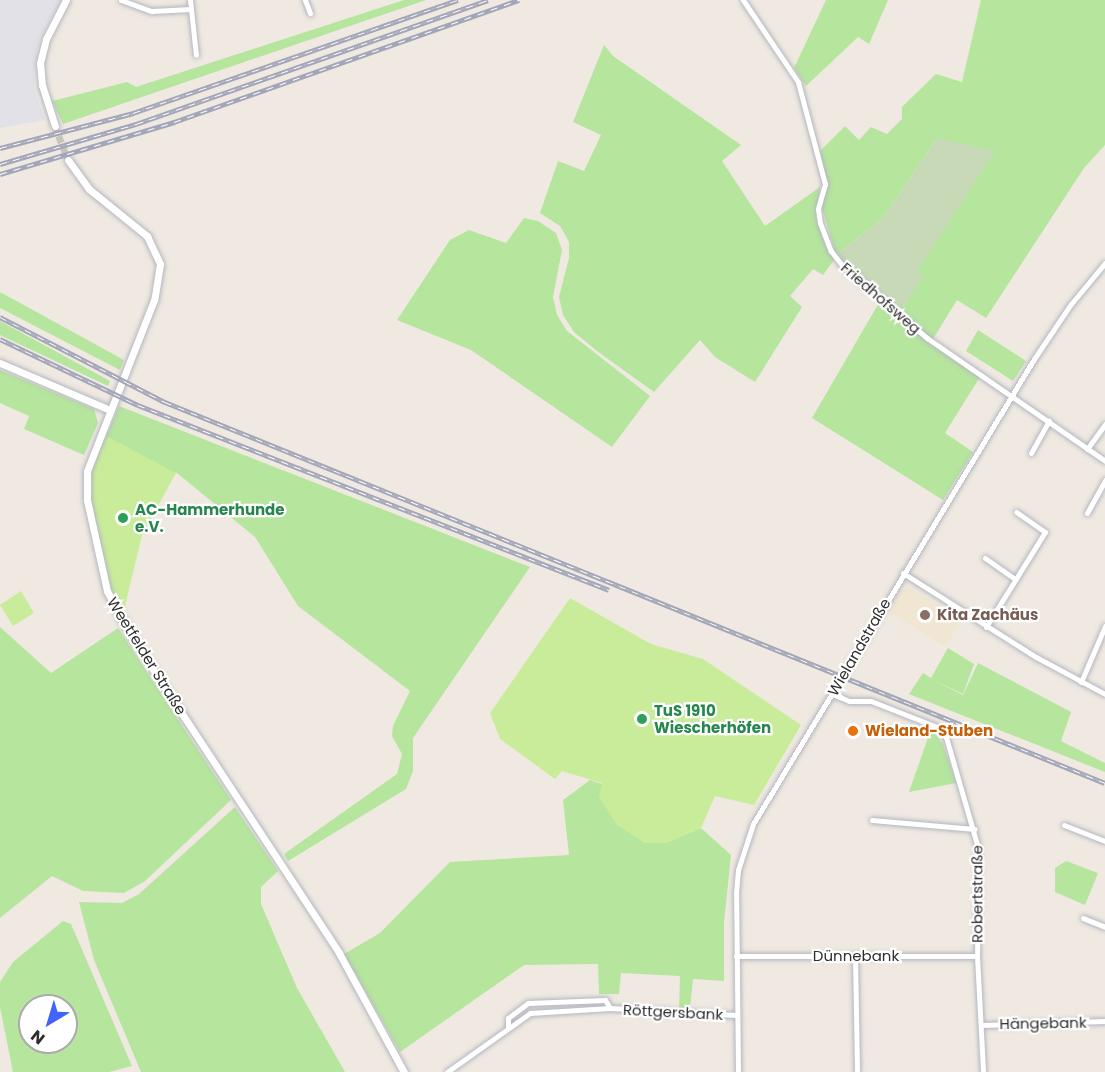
<!DOCTYPE html>
<html>
<head>
<meta charset="utf-8">
<style>
  body { margin:0 }
  #map { position:relative; width:1105px; height:1072px; overflow:hidden; background:#efe9e1; font-family:Poppins,sans-serif }
  div>[style] { position:absolute }
  [style*='--x'] { left:calc(var(--x)*1px); top:calc(var(--y)*1px); width:calc(var(--w)*1px); rotate:calc(var(--a)*1deg) }
  .industrial>* { inset:0; background:#e3e1e8 }
  .education>* { inset:0; background:#f0e6d1 }
  .green>* { inset:0; background:#b6e59e }
  .cemetery>* { inset:0; background:#c8d9b8 }
  .pitch>* { inset:0; background:#c9ec9a }
  .tertiary-tunnel>* { height:7px; margin-top:-3.5px; transform-origin:0; background:repeating-linear-gradient(90deg,#c8c4bd 0 7px,transparent 0 10.5px) }
  .roads { filter:drop-shadow(0 0 2px #b4b7c1) drop-shadow(0 0 2px #b4b7c1) }
  .minor>* { height:5px; margin:-2.5px; padding:0 2.5px; transform-origin:2.5px; border-radius:2.5px; background:#fff }
  .tertiary>* { height:7px; margin:-3.5px; padding:0 3.5px; transform-origin:3.5px; border-radius:3.5px; background:#fff }
  .rail>* { height:4.5px; margin-top:-2.25px; transform-origin:0; background:repeating-linear-gradient(90deg,#fff 0 7px,#a3a6b8 0 14px); box-sizing:border-box; border-block:2px solid #a3a6b8 }
  .dots>* { width:16px; height:16px; translate:-50% -50%; box-sizing:border-box; border:3px solid #fff; border-radius:50% }
  span { translate:-50% -50%; white-space:nowrap; text-align:center; line-height:1.15; -webkit-text-stroke:4.5px #fff; paint-order:stroke }
  .street-label { font-size:15px; color:#2e2e2e }
  .leisure-label { font-size:15px; color:#27864d; font-weight:700 }
  .left { translate:0 -50%; text-align:left }
  .education-label { font-size:15px; color:#785e54; font-weight:700 }
  .food-label { font-size:15px; color:#c56008; font-weight:700 }
  .north { position:absolute; left:18px; top:994px; width:60px; height:60px; box-sizing:border-box; background:#fff; border:2px solid #ababab; border-radius:50%; rotate:218deg; font-size:16px; font-weight:700; line-height:24px; text-align:center; color:#2e2e2e }
  .north::after { content:''; display:block; margin:auto; width:21px; height:27px; background:#4264fb; clip-path:polygon(50% 0,100% 100%,50% 72%,0 100%) }
</style>
</head>
<body>
<div id="map">
  <div class="industrial">
    <div style="clip-path:polygon(0 0,61px 0,39px 40px,35px 64px,34px 88px,45px 120px,0 128px)"></div>
  </div>
  <div class="education">
    <div style="clip-path:polygon(908px 587px,962px 620px,945px 647px,888px 611px,900px 591px)"></div>
  </div>
  <div class="green">
    <div style="clip-path:polygon(404px 0,426px 0,63px 124px,52px 101px,127px 82px,136px 87px)"></div>
    <div style="clip-path:polygon(826px 0,888px 0,869px 44px,858px 37px,806px 86px,794px 68px)"></div>
    <div style="clip-path:polygon(981px 0,1105px 0,1105px 145px,1084px 168px,986px 318px,957px 300px,933px 339px,899px 313px,921px 278px,917px 271px,937px 138px,883px 218px,836px 255px,821px 205px,827px 187px,820px 151px,845px 126px,859px 140px,871px 127px,887px 134px,902px 119px,902px 107px,936px 74px,962px 82px)"></div>
    <div style="clip-path:polygon(604px 45px,613px 56px,741px 145px,722px 161px,765px 226px,820px 187px,816px 217px,834px 260px,823px 275px,813px 269px,790px 296px,802px 307px,755px 382px,715px 357px,700px 340px,654px 392px,597px 351px,574px 332px,563px 315px,559px 297px,569px 258px,569px 242px,560px 226px,540px 213px,558px 161px,584px 171px,601px 135px,573px 122px)"></div>
    <div style="clip-path:polygon(524px 218px,538px 221px,556px 233px,562px 250px,553px 297px,557px 315px,567px 331px,650px 396px,612px 447px,471px 350px,397px 320px,450px 240px,469px 230px,506px 243px)"></div>
    <div style="clip-path:polygon(0 292px,124px 360px,120px 370px,0 308px)"></div>
    <div style="clip-path:polygon(880px 301px,925px 340px,980px 377px,945px 433px,973px 452px,943px 500px,812px 418px)"></div>
    <div style="clip-path:polygon(0 321px,110px 381px,108px 386px,0 335px)"></div>
    <div style="clip-path:polygon(978px 330px,1026px 361px,1013px 381px,966px 351px)"></div>
    <div style="clip-path:polygon(0 370px,94px 409px,98px 423px,84px 455px,24px 429px,29px 416px,0 403px)"></div>
    <div style="clip-path:polygon(119px 406px,530px 567px,413px 738px,413px 771px,406px 789px,288px 861px,284px 854px,397px 774px,402px 754px,392px 736px,393px 726px,410px 691px,298px 606px,255px 537px,177px 473px,96px 461px)"></div>
    <div style="clip-path:polygon(0 627px,51px 673px,118px 628px,231px 800px,145px 881px,124px 893px,83px 891px,52px 876px,0 918px)"></div>
    <div style="clip-path:polygon(948px 648px,974px 664px,963px 694px,931px 679px,963px 695px,978px 663px,1071px 712px,1061px 741px,1105px 763px,1105px 772px,909px 694px,923px 673px,931px 678px)"></div>
    <div style="clip-path:polygon(931px 729px,943px 744px,956px 783px,909px 792px)"></div>
    <div style="clip-path:polygon(590px 780px,602px 784px,665px 843px,701px 828px,731px 855px,724px 923px,724px 981px,693px 979px,690px 1009px,679px 1009px,680px 976px,621px 973px,619px 994px,599px 994px,598px 964px,524px 965px,400px 1052px,344px 954px,380px 933px,450px 862px,569px 855px,563px 800px)"></div>
    <div style="clip-path:polygon(235px 807px,278px 871px,261px 887px,261px 904px,297px 988px,345px 1072px,141px 1072px,94px 960px,79px 902px,122px 903px,139px 894px)"></div>
    <div style="clip-path:polygon(1066px 861px,1098px 873px,1085px 905px,1055px 892px,1055px 868px)"></div>
    <div style="clip-path:polygon(evenodd,63px 921px,71px 924px,132px 1066px,109px 1072px,13px 1072px,0 1007px,0 982px,13px 962px,63px 921px,30px 1006px,66px 1006px,66px 1042px,30px 1042px,30px 1006px)"></div>
  </div>
  <div class="cemetery">
    <div style="clip-path:polygon(937px 138px,995px 151px,917px 271px,922px 278px,899px 313px,836px 255px,883px 218px)"></div>
  </div>
  <div class="pitch">
    <div style="clip-path:polygon(106px 436px,176px 473px,142px 535px,124px 610px,110px 588px,90px 501px,90px 471px)"></div>
    <div style="clip-path:polygon(21px 591px,34px 613px,13px 626px,0 605px)"></div>
    <div style="clip-path:polygon(570px 598px,651px 644px,703px 659px,801px 725px,754px 805px,715px 796px,701px 828px,665px 843px,645px 843px,617px 825px,599px 797px,602px 783px,562px 771px,555px 779px,500px 739px,490px 713px)"></div>
  </div>
  <div class="tertiary-tunnel">
    <div style="--x:55;--y:126;--w:36;--a:69"></div>
  </div>
  <div class="roads">
    <div class="minor">
      <div style="--x:121;--y:0;--w:33;--a:20"></div>
      <div style="--x:152;--y:11;--w:39;--a:-3"></div>
      <div style="--x:190;--y:0;--w:55;--a:83.8"></div>
      <div style="--x:305;--y:0;--w:14;--a:69"></div>
      <div style="--x:743;--y:0;--w:99;--a:56.1"></div>
      <div style="--x:798;--y:82;--w:106;--a:75.2"></div>
      <div style="--x:825;--y:184;--w:26;--a:106"></div>
      <div style="--x:818;--y:209;--w:14;--a:82"></div>
      <div style="--x:820;--y:223;--w:30;--a:69"></div>
      <div style="--x:831;--y:251;--w:18;--a:52"></div>
      <div style="--x:842;--y:265;--w:112;--a:40.7"></div>
      <div style="--x:927;--y:338;--w:216;--a:34.6"></div>
      <div style="--x:1087;--y:449;--w:31;--a:-54"></div>
      <div style="--x:1031;--y:453;--w:37;--a:-61"></div>
      <div style="--x:1087;--y:513;--w:38;--a:-61"></div>
      <div style="--x:985;--y:558;--w:37;--a:35"></div>
      <div style="--x:903;--y:573;--w:157;--a:32.3"></div>
      <div style="--x:1036;--y:657;--w:78;--a:28.2"></div>
      <div style="--x:986;--y:627;--w:112;--a:-58.2"></div>
      <div style="--x:1045;--y:532;--w:35;--a:-145"></div>
      <div style="--x:1081;--y:682;--w:61;--a:-66.8"></div>
      <div style="--x:832;--y:694;--w:18;--a:22"></div>
      <div style="--x:849;--y:701;--w:22;--a:0"></div>
      <div style="--x:871;--y:701;--w:71;--a:21.5"></div>
      <div style="--x:937;--y:727;--w:13;--a:48"></div>
      <div style="--x:946;--y:737;--w:116;--a:73.9"></div>
      <div style="--x:978;--y:848;--w:108;--a:90.5"></div>
      <div style="--x:977;--y:956;--w:116;--a:87"></div>
      <div style="--x:872;--y:820;--w:103;--a:5"></div>
      <div style="--x:1064;--y:825;--w:44;--a:21.3"></div>
      <div style="--x:1083;--y:918;--w:24;--a:22"></div>
      <div style="--x:855;--y:955;--w:117;--a:89"></div>
      <div style="--x:736;--y:956;--w:241;--a:0"></div>
      <div style="--x:981;--y:1025;--w:124;--a:-1.8"></div>
      <div style="--x:508;--y:1028;--w:10;--a:-90"></div>
      <div style="--x:508;--y:1018;--w:25;--a:-37"></div>
      <div style="--x:528;--y:1003;--w:77;--a:-2.2"></div>
      <div style="--x:605;--y:1000;--w:9;--a:58"></div>
      <div style="--x:447;--y:1072;--w:102;--a:-35.4"></div>
      <div style="--x:530;--y:1013;--w:80;--a:-3.6"></div>
      <div style="--x:610;--y:1008;--w:126;--a:3.2"></div>
      <div style="--x:738;--y:1072;--w:179;--a:-90.6"></div>
      <div style="--x:736;--y:893;--w:23;--a:-85"></div>
      <div style="--x:738;--y:870;--w:48;--a:-71.9"></div>
      <div style="--x:753;--y:824;--w:543;--a:-58.86"></div>
      <div style="--x:1034;--y:359;--w:66;--a:-56.1"></div>
      <div style="--x:1071;--y:304;--w:53;--a:-50.3"></div>
    </div>
    <div class="tertiary">
      <div style="--x:55;--y:126;--w:43;--a:-107.6"></div>
      <div style="--x:42;--y:85;--w:22;--a:-95"></div>
      <div style="--x:40;--y:63;--w:25;--a:-76"></div>
      <div style="--x:46;--y:39;--w:44;--a:-62.9"></div>
      <div style="--x:68;--y:160;--w:36;--a:54"></div>
      <div style="--x:89;--y:189;--w:75;--a:39"></div>
      <div style="--x:147;--y:236;--w:31;--a:65"></div>
      <div style="--x:160;--y:264;--w:36;--a:99"></div>
      <div style="--x:154;--y:300;--w:184;--a:111.4"></div>
      <div style="--x:87;--y:471;--w:29;--a:90"></div>
      <div style="--x:87;--y:500;--w:93;--a:77.6"></div>
      <div style="--x:107;--y:591;--w:51;--a:61.9"></div>
      <div style="--x:131;--y:636;--w:379;--a:56.7"></div>
      <div style="--x:339;--y:953;--w:136;--a:61.4"></div>
      <div style="--x:0;--y:363;--w:120;--a:23.1"></div>
    </div>
  </div>
  <div class="rail">
    <div style="--x:0;--y:148;--w:138;--a:-14.7"></div>
    <div style="--x:133;--y:113;--w:344;--a:-19.2"></div>
    <div style="--x:0;--y:164;--w:142;--a:-16.4"></div>
    <div style="--x:136;--y:124;--w:373;--a:-19.4"></div>
    <div style="--x:0;--y:174;--w:182;--a:-16.6"></div>
    <div style="--x:174;--y:122;--w:366;--a:-19.5"></div>
    <div style="--x:0;--y:317;--w:186;--a:27.3"></div>
    <div style="--x:165;--y:402;--w:1014;--a:22.06"></div>
    <div style="--x:0;--y:339;--w:153;--a:25.6"></div>
    <div style="--x:138;--y:405;--w:506;--a:21.44"></div>
  </div>
  <div class="dots">
    <div style="left:123px;top:518px;background:#2e9e5b"></div>
    <div style="left:925px;top:615px;background:#8d6e63"></div>
    <div style="left:642px;top:719px;background:#2e9e5b"></div>
    <div style="left:853px;top:731px;background:#e8710a"></div>
  </div>
  <div class="street-label">
    <span style="left:881px;top:298px;rotate:41deg">Friedhofsweg</span>
    <span style="left:859px;top:647px;rotate:-60deg">Wielandstraße</span>
    <span style="left:147px;top:656px;rotate:58deg">Weetfelder Straße</span>
    <span style="left:977px;top:894px;rotate:-90deg">Robertstraße</span>
    <span style="left:856px;top:956px">Dünnebank</span>
    <span style="left:673px;top:1012px;rotate:3deg">Röttgersbank</span>
    <span style="left:1043px;top:1023px;rotate:-1deg">Hängebank</span>
  </div>
  <div class="leisure-label">
    <span class="left" style="left:135px;top:518px">AC-Hammerhunde<br>e.V.</span>
    <span class="left" style="left:654px;top:719px">TuS 1910<br>Wiescherhöfen</span>
  </div>
  <div class="education-label">
    <span class="left" style="left:937px;top:615px">Kita Zachäus</span>
  </div>
  <div class="food-label">
    <span class="left" style="left:865px;top:731px">Wieland-Stuben</span>
  </div>
  <div class="north">N</div>
</div>
</body>
</html>
